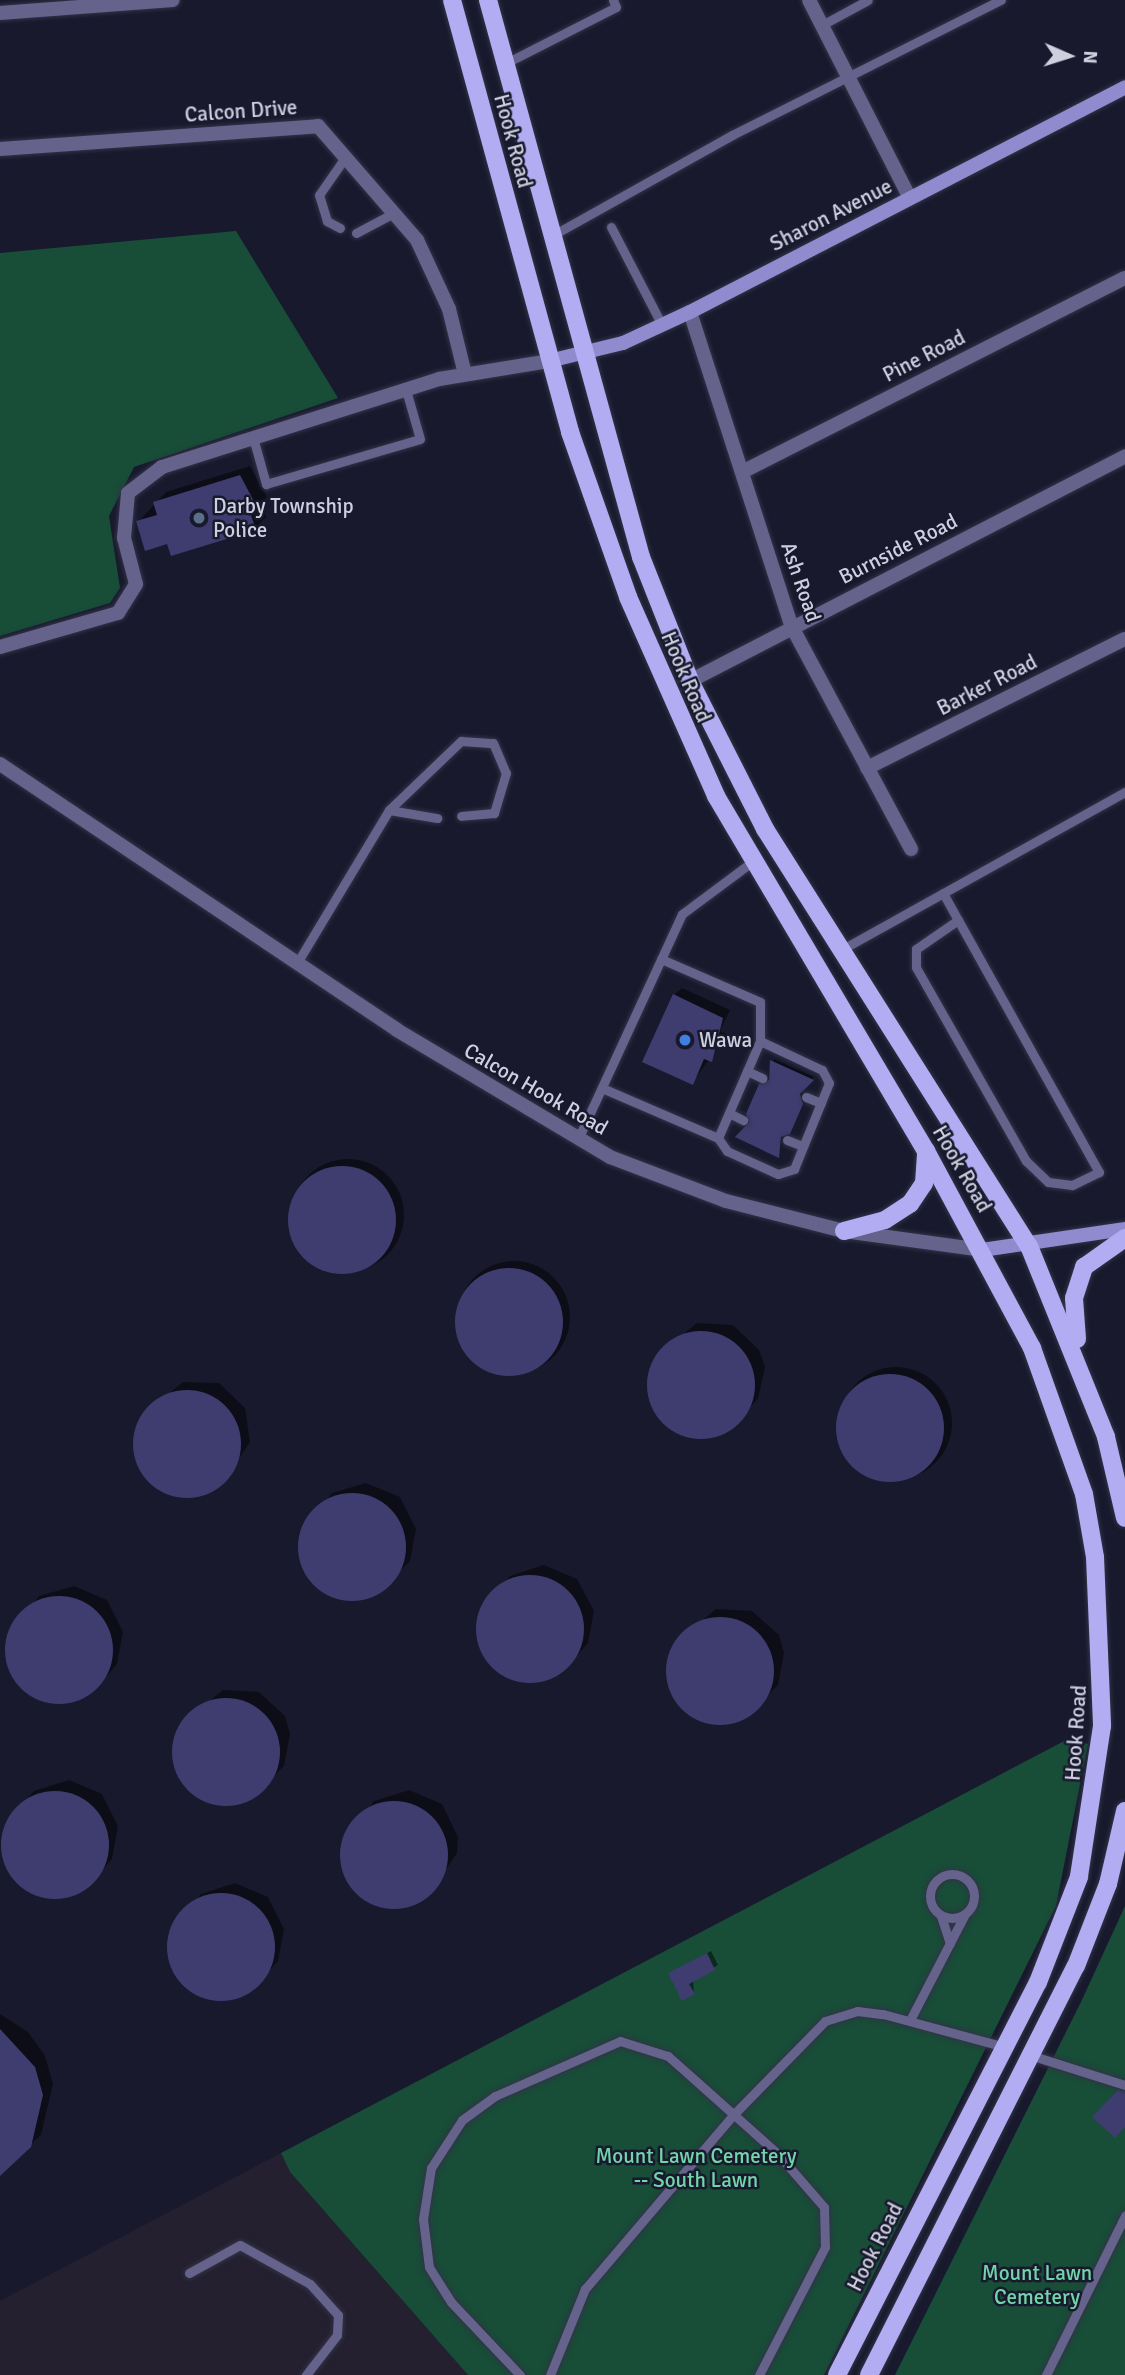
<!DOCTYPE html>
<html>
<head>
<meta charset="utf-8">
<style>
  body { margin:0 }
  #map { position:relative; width:1125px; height:2375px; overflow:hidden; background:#19192e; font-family:Signika,sans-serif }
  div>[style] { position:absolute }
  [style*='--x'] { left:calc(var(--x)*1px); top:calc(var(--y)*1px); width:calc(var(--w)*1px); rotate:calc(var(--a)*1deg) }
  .industrial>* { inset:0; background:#242030 }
  .green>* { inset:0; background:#184d38 }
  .shadow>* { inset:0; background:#0007 }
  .round { border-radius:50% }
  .building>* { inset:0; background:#3f3d70 }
  .roads { filter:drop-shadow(0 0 2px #323347) drop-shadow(0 0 2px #323347) }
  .lane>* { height:9px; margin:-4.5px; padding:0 4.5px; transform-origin:4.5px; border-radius:4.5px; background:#65638c }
  .lane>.ring { margin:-4.5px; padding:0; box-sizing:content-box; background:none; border:9px solid #65638c; border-radius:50% }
  .street>* { height:14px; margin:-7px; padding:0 7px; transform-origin:7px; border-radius:7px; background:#65638c }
  .secondary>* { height:14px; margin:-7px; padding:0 7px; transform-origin:7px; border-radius:7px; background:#908bce }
  .primary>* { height:18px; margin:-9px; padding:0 9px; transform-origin:9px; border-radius:9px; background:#b2adf3 }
  .dots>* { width:19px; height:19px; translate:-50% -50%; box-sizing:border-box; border:4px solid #19192e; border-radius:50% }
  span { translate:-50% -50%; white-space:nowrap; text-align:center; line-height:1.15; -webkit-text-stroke:5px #19192e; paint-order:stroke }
  .street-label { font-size:21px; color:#cfd0df }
  .poi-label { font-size:21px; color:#cfd0df }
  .left { translate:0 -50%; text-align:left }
  .park-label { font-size:21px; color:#71d5a9 }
  .north { position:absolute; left:1034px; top:21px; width:70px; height:70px; -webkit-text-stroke:5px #19192e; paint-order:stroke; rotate:93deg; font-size:19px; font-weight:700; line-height:28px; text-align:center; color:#cfd0df }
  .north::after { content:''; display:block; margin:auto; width:24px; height:32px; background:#cfd0df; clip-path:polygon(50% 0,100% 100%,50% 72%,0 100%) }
</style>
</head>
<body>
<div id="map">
  <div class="industrial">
    <div style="clip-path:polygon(281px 2153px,290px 2172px,468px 2375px,0 2375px,0 2301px)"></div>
  </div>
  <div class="green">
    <div style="clip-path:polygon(236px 231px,338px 398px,134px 467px,109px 516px,120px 588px,110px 603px,0 636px,0 253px)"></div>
    <div style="clip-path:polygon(1068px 1739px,1088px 1744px,1056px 1906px,824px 2375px,468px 2375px,290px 2172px,281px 2153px)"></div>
    <div style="clip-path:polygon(1125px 1906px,1125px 2375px,895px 2375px,1081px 2002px)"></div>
  </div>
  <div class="shadow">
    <div style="clip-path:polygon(250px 466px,267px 497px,261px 503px,266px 517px,255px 528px,168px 542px,138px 522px,166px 492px)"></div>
    <div style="clip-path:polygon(682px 988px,730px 1010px,720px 1031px,727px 1034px,692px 1083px,674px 995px)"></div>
    <div style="clip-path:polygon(774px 1059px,814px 1077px,801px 1090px,805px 1100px,791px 1130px,782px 1135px,779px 1155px,752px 1123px)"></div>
    <div class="round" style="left:292px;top:1159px;width:112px;height:112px"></div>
    <div class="round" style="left:458px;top:1261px;width:112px;height:112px"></div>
    <div style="clip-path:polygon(697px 1323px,733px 1325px,759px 1350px,765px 1367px,758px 1399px,747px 1410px,723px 1433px,691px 1437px,662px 1421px,649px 1392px,657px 1356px)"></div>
    <div class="round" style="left:840px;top:1367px;width:112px;height:112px"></div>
    <div style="clip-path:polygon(183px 1382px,219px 1383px,245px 1408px,250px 1442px,223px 1482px,209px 1492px,177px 1496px,161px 1490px,139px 1466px,136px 1432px,142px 1415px)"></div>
    <div style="clip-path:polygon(366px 1483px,400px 1497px,416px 1529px,410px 1561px,375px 1595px,342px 1599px,314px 1583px,300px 1553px,301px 1535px,332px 1493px)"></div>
    <div style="clip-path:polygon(544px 1565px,577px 1579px,594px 1611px,588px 1643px,566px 1668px,537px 1682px,504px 1676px,492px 1666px,478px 1636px,479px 1618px,510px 1576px)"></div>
    <div style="clip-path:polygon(74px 1586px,107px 1600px,123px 1632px,117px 1664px,96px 1689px,66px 1703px,34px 1696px,21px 1686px,7px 1656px,8px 1638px,39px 1596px)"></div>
    <div style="clip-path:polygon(716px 1609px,752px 1611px,779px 1635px,784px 1653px,778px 1685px,767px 1696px,743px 1719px,710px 1723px,695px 1717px,673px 1693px,668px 1678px,676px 1642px)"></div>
    <div style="clip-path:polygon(223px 1690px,259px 1692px,285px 1716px,290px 1734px,284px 1766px,273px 1777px,249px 1800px,216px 1804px,201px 1798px,179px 1774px,174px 1759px,182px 1723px)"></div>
    <div style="clip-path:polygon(69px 1780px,102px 1794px,118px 1826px,112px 1859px,91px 1883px,61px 1897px,29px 1891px,16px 1881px,2px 1851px,3px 1833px,25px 1800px,66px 1789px,28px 1797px,34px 1791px)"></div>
    <div style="clip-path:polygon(409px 1790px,442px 1804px,458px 1837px,457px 1853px,430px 1893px,417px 1902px,384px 1907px,356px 1891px,342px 1861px,343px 1843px,374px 1801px)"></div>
    <div style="clip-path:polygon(235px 1883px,268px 1897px,284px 1929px,278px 1961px,257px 1985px,227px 1999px,195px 1993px,182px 1983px,168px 1954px,169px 1936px,201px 1894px)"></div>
    <div style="clip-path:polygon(711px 1951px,718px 1965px,693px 1980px,694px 1993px,670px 1974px)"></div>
    <div style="clip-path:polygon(0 2014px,28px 2032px,45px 2056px,53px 2084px,41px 2135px,0 2172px)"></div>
  </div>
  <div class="building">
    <div style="clip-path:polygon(240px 475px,258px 509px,250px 512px,256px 530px,171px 556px,167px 544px,145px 551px,136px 521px,157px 515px,153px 502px)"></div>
    <div style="clip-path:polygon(673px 994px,723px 1018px,712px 1062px,704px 1059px,693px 1085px,642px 1062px)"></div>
    <div style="clip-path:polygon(770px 1060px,814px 1080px,800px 1094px,803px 1104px,790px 1134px,781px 1137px,779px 1158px,735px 1137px,749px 1122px,746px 1114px,759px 1084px,769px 1080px)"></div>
    <div class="round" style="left:288px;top:1166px;width:108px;height:108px"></div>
    <div class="round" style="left:455px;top:1268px;width:108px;height:108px"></div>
    <div class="round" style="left:647px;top:1331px;width:108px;height:108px"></div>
    <div class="round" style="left:836px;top:1374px;width:108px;height:108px"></div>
    <div class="round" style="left:133px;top:1390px;width:108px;height:108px"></div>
    <div class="round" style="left:298px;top:1493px;width:108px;height:108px"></div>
    <div class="round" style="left:476px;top:1575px;width:108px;height:108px"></div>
    <div class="round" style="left:5px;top:1596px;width:108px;height:108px"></div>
    <div class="round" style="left:666px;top:1617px;width:108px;height:108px"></div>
    <div class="round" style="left:172px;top:1698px;width:108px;height:108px"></div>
    <div class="round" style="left:1px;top:1791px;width:108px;height:108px"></div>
    <div class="round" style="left:340px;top:1801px;width:108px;height:108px"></div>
    <div class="round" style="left:167px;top:1893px;width:108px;height:108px"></div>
    <div style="clip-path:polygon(707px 1953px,715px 1970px,689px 1984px,695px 1994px,682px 2001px,668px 1973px)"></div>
    <div style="clip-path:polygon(0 2029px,35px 2067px,43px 2095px,31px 2147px,0 2176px)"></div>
    <div style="clip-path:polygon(1118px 2090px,1125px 2092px,1125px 2127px,1115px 2138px,1092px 2117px)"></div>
  </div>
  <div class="roads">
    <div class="lane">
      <div style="--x:822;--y:25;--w:52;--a:-28.5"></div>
      <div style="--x:506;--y:63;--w:123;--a:-27"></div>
      <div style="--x:616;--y:7;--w:8;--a:-113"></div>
      <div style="--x:611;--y:227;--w:110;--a:62.5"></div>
      <div style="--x:340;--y:228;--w:15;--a:-152"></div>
      <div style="--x:327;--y:221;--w:27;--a:-107"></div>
      <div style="--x:319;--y:195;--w:44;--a:-55.2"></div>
      <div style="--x:356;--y:233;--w:38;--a:-28"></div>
      <div style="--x:555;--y:234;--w:203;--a:-29.2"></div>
      <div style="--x:732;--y:135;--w:301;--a:-26.7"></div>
      <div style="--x:254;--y:441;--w:45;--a:74.4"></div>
      <div style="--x:266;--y:484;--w:160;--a:-16.3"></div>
      <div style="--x:420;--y:439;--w:51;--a:-105.9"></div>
      <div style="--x:389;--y:810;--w:49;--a:9.5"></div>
      <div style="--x:943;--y:893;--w:31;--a:61"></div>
      <div style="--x:958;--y:920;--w:289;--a:60.8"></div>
      <div style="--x:1099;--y:1172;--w:30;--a:154"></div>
      <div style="--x:1072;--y:1185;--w:24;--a:-173"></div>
      <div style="--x:1048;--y:1182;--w:30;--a:-136"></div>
      <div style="--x:1026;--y:1161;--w:223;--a:-119.6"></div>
      <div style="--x:916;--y:967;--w:18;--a:-90"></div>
      <div style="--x:916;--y:949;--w:51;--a:-34.6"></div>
      <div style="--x:841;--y:950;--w:325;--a:-29.1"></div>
      <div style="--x:297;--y:963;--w:179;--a:-59"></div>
      <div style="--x:389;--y:810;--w:100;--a:-43.8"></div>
      <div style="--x:461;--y:741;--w:32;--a:4"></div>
      <div style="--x:493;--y:743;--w:33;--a:67"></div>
      <div style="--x:506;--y:773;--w:42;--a:106.7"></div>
      <div style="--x:494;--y:813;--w:33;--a:175"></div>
      <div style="--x:747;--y:1071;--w:17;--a:25"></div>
      <div style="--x:602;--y:1088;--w:126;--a:23.3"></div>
      <div style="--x:718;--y:1138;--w:16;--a:55"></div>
      <div style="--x:727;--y:1151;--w:56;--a:24.3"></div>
      <div style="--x:778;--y:1174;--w:17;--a:-17"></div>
      <div style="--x:794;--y:1169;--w:93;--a:-67.9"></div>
      <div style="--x:829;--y:1083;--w:15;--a:-118"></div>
      <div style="--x:822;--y:1070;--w:68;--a:-154.9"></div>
      <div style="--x:760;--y:1041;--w:39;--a:-90"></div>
      <div style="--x:760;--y:1002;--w:108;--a:-156.5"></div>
      <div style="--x:806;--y:1097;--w:16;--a:22"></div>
      <div style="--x:729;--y:1113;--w:16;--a:27"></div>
      <div style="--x:718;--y:1138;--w:106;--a:-66.6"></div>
      <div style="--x:578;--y:1139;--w:248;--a:-65.2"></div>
      <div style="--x:682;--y:914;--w:89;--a:-36.7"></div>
      <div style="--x:787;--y:1140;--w:17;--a:21"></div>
      <div class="ring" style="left:930px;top:1874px;width:35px;height:35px"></div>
      <div style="--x:941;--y:1916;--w:29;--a:72"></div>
      <div style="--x:910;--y:2020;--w:119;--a:-62.6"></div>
      <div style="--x:1030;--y:2055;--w:100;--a:17.5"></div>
      <div style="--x:189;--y:2273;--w:58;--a:-28.8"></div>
      <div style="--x:240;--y:2245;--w:80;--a:29.1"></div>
      <div style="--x:310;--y:2284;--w:42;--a:47.9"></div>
      <div style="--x:338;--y:2315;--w:20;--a:93"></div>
      <div style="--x:337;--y:2335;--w:51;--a:127.8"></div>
      <div style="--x:520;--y:2375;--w:100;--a:-133.4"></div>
      <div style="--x:451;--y:2302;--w:41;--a:-122.2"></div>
      <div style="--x:429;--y:2267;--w:48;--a:-97.1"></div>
      <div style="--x:423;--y:2219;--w:52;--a:-81.1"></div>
      <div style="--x:431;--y:2168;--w:57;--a:-57.1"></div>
      <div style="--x:462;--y:2120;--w:41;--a:-36"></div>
      <div style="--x:495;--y:2096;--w:137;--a:-23.7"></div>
      <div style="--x:620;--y:2041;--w:50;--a:17.4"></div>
      <div style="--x:668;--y:2056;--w:146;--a:41.7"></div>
      <div style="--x:777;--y:2153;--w:72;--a:49"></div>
      <div style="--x:824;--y:2207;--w:40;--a:88.6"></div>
      <div style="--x:825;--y:2247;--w:144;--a:117.3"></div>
      <div style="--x:550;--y:2375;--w:93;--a:-67.9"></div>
      <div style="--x:585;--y:2289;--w:230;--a:-49.6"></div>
      <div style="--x:734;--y:2114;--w:130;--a:-45.6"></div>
      <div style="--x:825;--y:2021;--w:34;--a:-17"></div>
      <div style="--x:857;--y:2011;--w:26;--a:7"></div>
      <div style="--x:883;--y:2014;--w:126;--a:15.1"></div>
      <div style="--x:1046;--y:2375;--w:178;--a:-63.6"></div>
    </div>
    <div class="street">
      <div style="--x:809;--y:0;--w:222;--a:63"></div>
      <div style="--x:0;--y:13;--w:173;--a:-4.3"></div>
      <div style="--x:0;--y:149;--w:319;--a:-4.1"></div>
      <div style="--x:318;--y:126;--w:151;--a:49"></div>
      <div style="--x:417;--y:240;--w:76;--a:65.1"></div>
      <div style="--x:449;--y:309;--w:67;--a:76.2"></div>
      <div style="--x:690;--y:312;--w:331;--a:72.1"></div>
      <div style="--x:792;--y:627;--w:252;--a:61.8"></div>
      <div style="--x:742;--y:472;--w:429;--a:-26.9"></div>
      <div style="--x:0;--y:647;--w:123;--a:-16.1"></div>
      <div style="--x:118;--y:613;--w:34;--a:-58"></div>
      <div style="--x:136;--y:584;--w:48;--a:-104.6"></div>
      <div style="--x:124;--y:538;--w:45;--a:-84.9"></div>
      <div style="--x:128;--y:493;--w:43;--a:-37.4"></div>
      <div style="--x:162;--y:467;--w:291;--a:-17.6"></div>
      <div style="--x:439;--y:379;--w:111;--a:-9.3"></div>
      <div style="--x:690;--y:681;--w:490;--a:-27.3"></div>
      <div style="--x:0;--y:764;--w:478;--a:33.8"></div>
      <div style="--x:397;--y:1030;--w:248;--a:30.8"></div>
      <div style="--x:610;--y:1157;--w:124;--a:20.8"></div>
      <div style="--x:726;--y:1201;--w:122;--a:14.3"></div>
      <div style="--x:844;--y:1231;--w:139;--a:7.8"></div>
      <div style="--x:867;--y:768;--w:288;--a:-26.6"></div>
    </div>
    <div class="secondary">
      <div style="--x:549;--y:361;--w:76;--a:-13.7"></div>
      <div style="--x:623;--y:343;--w:74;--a:-24.8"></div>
      <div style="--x:690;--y:312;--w:490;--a:-27.3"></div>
      <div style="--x:982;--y:1250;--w:145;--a:-8.4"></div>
    </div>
    <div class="primary">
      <div style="--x:452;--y:0;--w:448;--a:74.7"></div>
      <div style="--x:570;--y:432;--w:175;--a:70.6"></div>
      <div style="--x:628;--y:597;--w:218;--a:66.1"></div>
      <div style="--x:716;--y:796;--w:412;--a:59.4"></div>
      <div style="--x:926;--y:1151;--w:224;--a:61.7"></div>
      <div style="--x:1032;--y:1348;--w:155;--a:70.4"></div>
      <div style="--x:1084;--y:1494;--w:64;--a:80.1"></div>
      <div style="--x:1095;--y:1557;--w:169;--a:87.6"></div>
      <div style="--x:1102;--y:1726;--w:153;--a:98.7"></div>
      <div style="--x:1079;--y:1877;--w:113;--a:111.3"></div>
      <div style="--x:1038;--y:1982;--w:441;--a:117.1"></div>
      <div style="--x:488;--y:0;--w:578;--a:74.64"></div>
      <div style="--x:641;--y:557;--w:133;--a:68.4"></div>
      <div style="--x:690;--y:681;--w:166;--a:63.1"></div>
      <div style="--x:765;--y:829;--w:494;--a:57.7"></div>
      <div style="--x:1029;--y:1246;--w:206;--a:68"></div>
      <div style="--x:1106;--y:1437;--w:83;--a:76.8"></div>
      <div style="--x:844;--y:1231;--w:42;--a:-15"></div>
      <div style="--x:885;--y:1220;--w:30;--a:-33"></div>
      <div style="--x:910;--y:1204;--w:25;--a:-56"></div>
      <div style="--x:924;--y:1183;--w:32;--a:-86"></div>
      <div style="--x:1077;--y:1339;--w:41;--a:-94.2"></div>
      <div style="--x:1074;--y:1298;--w:33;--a:-72"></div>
      <div style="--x:1084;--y:1267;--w:50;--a:-35.3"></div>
      <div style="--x:869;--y:2375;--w:458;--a:-63.2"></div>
      <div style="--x:1076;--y:1966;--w:88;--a:-68.7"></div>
      <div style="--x:1108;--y:1884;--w:75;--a:-76.9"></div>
    </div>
  </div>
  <div class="dots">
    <div style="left:199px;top:518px;background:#5c6f8a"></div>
    <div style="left:685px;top:1040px;background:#3f7fe0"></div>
  </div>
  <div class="street-label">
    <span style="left:241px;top:111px;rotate:-4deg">Calcon Drive</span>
    <span style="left:513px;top:141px;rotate:75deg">Hook Road</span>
    <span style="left:831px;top:215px;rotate:-27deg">Sharon Avenue</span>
    <span style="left:924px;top:356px;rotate:-27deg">Pine Road</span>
    <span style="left:898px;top:549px;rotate:-27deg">Burnside Road</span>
    <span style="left:801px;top:582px;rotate:71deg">Ash Road</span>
    <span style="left:686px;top:677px;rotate:67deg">Hook Road</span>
    <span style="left:987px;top:685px;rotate:-27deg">Barker Road</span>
    <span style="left:536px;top:1089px;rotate:30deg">Calcon Hook Road</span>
    <span style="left:962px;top:1169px;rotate:60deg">Hook Road</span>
    <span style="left:1076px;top:1733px;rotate:-86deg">Hook Road</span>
    <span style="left:875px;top:2247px;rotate:-63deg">Hook Road</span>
  </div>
  <div class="poi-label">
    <span class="left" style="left:213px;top:518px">Darby Township<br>Police</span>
    <span class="left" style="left:699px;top:1040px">Wawa</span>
  </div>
  <div class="park-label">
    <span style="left:696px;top:2168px">Mount Lawn Cemetery<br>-- South Lawn</span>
    <span style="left:1037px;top:2285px">Mount Lawn<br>Cemetery</span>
  </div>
  <div class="north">N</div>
</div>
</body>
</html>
